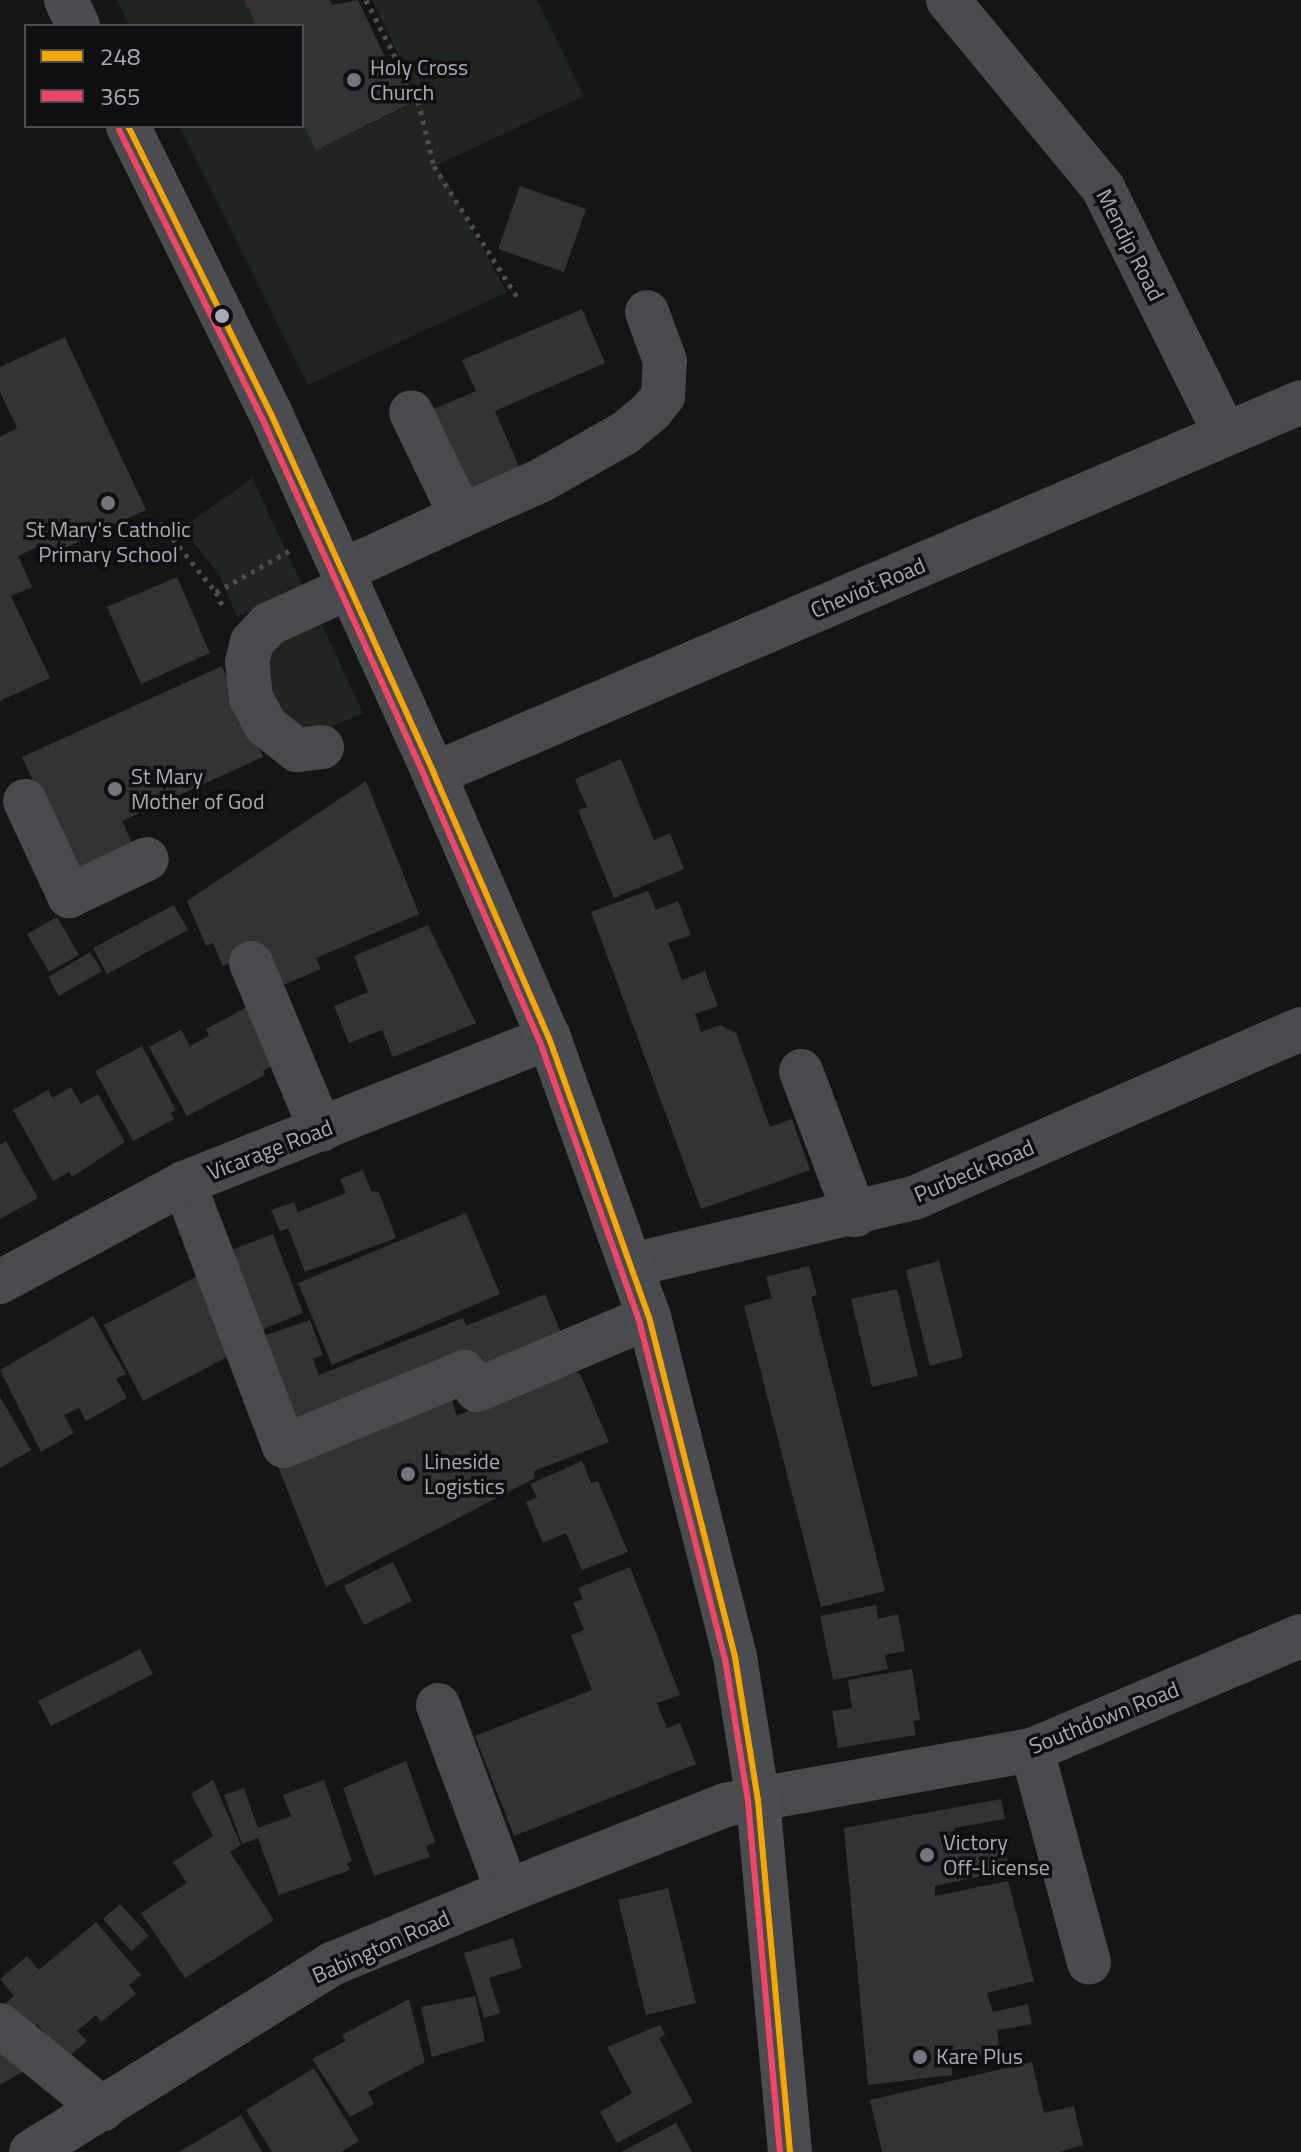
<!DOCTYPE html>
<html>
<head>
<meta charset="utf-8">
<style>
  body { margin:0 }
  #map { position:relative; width:1301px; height:2152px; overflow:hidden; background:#151515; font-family:"Titillium Web",sans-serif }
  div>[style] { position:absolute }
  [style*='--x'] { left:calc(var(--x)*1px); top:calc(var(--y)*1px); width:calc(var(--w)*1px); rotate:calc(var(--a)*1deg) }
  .green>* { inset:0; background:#1f251f }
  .building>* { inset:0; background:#333334 }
  .path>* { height:5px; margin-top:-2.5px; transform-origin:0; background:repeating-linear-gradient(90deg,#4b4c50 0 4px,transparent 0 10px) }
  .minor>* { height:44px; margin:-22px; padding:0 22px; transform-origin:22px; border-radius:22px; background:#494a4e }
  .major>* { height:44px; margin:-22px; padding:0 22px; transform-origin:22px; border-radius:22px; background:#4b4c50 }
  .bus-1>* { height:6px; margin:-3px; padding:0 3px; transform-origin:3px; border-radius:3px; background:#f7a600 }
  .bus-2>* { height:6px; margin:-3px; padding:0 3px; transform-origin:3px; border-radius:3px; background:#f34667 }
  .dots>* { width:22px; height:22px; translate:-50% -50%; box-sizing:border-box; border:4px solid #0f0f11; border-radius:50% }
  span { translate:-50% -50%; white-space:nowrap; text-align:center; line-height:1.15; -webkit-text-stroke:7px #0f0f11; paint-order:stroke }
  .poi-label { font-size:22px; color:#a5aab6 }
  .left { translate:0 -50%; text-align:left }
  .street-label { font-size:22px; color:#a5aab6 }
  .legend { position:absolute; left:24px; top:24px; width:280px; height:104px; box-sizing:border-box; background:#0f0f11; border:2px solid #4b4d53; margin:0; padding:10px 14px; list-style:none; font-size:24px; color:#a5aab6 }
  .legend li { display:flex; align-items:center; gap:16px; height:40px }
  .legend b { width:40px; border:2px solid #4b4d53 }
</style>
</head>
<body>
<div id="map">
  <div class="green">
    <div style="clip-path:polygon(117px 0,244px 0,257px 26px,129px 26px)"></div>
    <div style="clip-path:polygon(372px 0,537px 0,584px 96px,437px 165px,507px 292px,308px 385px,179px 126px,302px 126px,302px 122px,316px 150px,408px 106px,405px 98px,412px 95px,416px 102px,421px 101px)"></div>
    <div style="clip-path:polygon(252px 478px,303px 587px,237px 617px,220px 576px,182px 528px)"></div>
    <div style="clip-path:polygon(319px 618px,363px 713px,316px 733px,298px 729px,272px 709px,264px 659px,276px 639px)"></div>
  </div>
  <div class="building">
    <div style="clip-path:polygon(244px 0,330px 0,332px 5px,358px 0,389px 65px,397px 62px,412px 95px,405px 98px,408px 105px,316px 150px,302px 122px,302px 26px,257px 26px)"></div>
    <div style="clip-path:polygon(520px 186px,586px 209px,564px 272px,498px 249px)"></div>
    <div style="clip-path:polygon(582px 309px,605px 363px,495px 411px,525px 481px,469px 505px,429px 411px,476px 391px,462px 360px)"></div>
    <div style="clip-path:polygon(65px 337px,146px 510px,44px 558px,39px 546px,18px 556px,32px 587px,11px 596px,50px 678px,0 701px,0 437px,17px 428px,0 392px,0 367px)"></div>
    <div style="clip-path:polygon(177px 577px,210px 653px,141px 684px,107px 607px)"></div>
    <div style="clip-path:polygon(222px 666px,263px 757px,122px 821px,132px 843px,74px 870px,22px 757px)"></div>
    <div style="clip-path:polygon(621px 759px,654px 840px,670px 833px,684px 869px,614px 898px,578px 810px,587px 807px,575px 779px)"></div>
    <div style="clip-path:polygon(366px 781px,419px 914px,316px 958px,321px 969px,267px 992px,251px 953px,223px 966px,213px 943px,206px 946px,187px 901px)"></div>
    <div style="clip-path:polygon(648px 891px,656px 910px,678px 901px,691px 935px,668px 943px,682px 980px,705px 971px,718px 1006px,695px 1014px,701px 1032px,720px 1025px,736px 1033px,770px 1127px,792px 1119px,810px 1170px,701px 1209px,591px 912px)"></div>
    <div style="clip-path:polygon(174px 905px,188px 930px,107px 974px,93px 948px)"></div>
    <div style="clip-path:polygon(57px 917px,79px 955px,49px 972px,27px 934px)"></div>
    <div style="clip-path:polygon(428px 925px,476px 1023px,393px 1057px,382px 1030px,349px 1043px,334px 1006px,368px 992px,354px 956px)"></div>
    <div style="clip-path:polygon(90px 952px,102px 971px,59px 996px,48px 977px)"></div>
    <div style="clip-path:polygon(249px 1006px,279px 1062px,263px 1071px,265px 1075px,187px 1116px,149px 1047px,181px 1030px,190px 1046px,209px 1036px,206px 1029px)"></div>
    <div style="clip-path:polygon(142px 1046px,176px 1110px,171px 1113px,174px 1119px,133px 1141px,95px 1071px)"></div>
    <div style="clip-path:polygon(71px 1087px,81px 1104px,98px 1094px,125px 1142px,72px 1177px,69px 1172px,53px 1181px,13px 1110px,48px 1090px,52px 1098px)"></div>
    <div style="clip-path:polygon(6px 1141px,38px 1198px,0 1219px,0 1145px)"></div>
    <div style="clip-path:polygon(363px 1170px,371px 1191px,379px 1192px,396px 1238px,305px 1272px,288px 1228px,280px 1231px,271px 1210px,294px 1202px,298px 1212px,346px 1193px,340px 1179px)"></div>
    <div style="clip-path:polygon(466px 1213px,500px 1294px,332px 1365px,298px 1283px)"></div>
    <div style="clip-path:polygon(273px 1234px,303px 1313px,256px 1332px,224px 1253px)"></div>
    <div style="clip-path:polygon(939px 1261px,963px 1357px,930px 1366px,906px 1270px)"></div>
    <div style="clip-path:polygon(809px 1266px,817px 1295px,811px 1297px,885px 1591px,821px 1607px,744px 1306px,772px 1298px,766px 1277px)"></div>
    <div style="clip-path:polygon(205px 1272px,233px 1354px,143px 1401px,104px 1325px)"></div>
    <div style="clip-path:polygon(897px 1289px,918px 1376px,872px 1387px,851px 1299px)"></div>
    <div style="clip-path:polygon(545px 1294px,563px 1338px,487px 1369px,482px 1357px,290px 1432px,257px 1338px,310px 1320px,323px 1355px,313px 1359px,319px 1375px,463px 1318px,466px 1326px)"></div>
    <div style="clip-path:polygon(93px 1316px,126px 1374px,116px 1379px,127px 1398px,86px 1421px,79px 1408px,64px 1415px,74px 1433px,41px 1452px,0 1370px)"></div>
    <div style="clip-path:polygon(567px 1367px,580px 1374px,609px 1442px,534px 1471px,535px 1478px,326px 1587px,277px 1464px,449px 1392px,457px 1416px)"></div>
    <div style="clip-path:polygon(0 1397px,31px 1450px,0 1468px)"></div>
    <div style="clip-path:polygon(582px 1461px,591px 1483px,598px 1481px,628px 1552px,582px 1570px,566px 1533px,543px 1543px,526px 1502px,537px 1497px,530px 1484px)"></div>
    <div style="clip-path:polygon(393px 1562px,412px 1601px,364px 1625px,344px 1586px)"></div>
    <div style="clip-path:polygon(630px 1567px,680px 1695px,657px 1703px,667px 1728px,680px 1723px,696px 1764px,514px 1836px,475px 1736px,592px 1690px,571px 1635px,584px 1630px,573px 1603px,583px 1599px,578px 1588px)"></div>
    <div style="clip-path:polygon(876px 1605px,878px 1619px,898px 1614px,905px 1651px,885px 1655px,888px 1669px,833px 1680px,820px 1616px)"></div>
    <div style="clip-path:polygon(140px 1649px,153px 1674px,51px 1726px,38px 1701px)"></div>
    <div style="clip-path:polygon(912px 1669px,920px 1720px,913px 1721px,916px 1735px,838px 1748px,832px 1711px,852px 1708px,848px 1680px)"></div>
    <div style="clip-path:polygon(406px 1761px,435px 1842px,426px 1846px,430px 1857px,374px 1876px,343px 1788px)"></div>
    <div style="clip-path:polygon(213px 1780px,241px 1845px,230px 1852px,274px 1920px,185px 1978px,141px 1913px,187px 1883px,173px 1862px,213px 1836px,191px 1794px)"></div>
    <div style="clip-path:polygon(324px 1780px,352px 1861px,347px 1863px,350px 1870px,279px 1895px,258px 1838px,242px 1844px,224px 1795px,244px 1788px,258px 1828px,291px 1816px,283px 1795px)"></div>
    <div style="clip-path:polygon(1001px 1799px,1005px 1819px,954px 1828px,957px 1841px,1004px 1838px,1009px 1870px,935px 1886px,935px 1896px,1008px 1881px,1034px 1981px,987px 1993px,993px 2012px,1028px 2004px,1032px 2024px,997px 2030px,1000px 2054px,951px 2060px,952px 2075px,868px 2085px,844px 1828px)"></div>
    <div style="clip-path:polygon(668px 1888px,696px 2003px,646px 2015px,618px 1900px)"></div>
    <div style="clip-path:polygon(120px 1904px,149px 1936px,131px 1951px,103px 1919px)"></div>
    <div style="clip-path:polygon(96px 1922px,141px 1975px,129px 1985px,136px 1994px,101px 2022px,96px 2015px,77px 2031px,87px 2041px,66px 2059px,37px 2024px,25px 2034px,2px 2006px,14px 1996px,0 1979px,27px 1956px,39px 1970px)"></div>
    <div style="clip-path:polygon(513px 1938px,522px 1968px,489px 1978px,500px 2013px,484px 2018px,464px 1953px)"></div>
    <div style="clip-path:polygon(475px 1996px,485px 2041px,432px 2057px,421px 2007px)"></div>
    <div style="clip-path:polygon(409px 1999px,425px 2062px,368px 2092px,374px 2104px,350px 2117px,312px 2059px,346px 2041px,342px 2035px)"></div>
    <div style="clip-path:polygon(660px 2025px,665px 2035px,659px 2038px,693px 2102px,617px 2143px,600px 2112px,632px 2093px,607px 2047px)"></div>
    <div style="clip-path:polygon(0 2049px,34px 2065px,0 2085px)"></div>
    <div style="clip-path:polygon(1032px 2062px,1044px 2113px,1074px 2106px,1083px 2145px,1060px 2152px,882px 2152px,870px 2100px)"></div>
    <div style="clip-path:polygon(314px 2068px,359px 2141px,341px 2152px,272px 2152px,246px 2110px)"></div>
    <div style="clip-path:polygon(241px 2115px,262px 2152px,179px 2152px)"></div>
    <div style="clip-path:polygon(676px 2123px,692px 2152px,621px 2152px)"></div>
  </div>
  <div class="path">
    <div style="--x:366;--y:0;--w:114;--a:62.8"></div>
    <div style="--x:418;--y:101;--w:67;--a:76.2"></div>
    <div style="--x:434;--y:166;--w:155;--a:57.6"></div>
    <div style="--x:160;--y:523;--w:89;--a:50.9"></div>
    <div style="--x:216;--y:592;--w:19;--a:65"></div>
    <div style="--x:216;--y:592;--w:84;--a:-29.3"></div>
  </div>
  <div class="minor">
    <div style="--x:948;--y:0;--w:244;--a:50.5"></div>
    <div style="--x:1103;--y:188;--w:275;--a:63.6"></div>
    <div style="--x:461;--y:516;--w:86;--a:-23.9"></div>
    <div style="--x:540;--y:481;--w:98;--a:-29.5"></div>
    <div style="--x:625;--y:433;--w:35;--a:-40"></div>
    <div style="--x:652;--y:410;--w:18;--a:-52"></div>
    <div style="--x:663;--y:396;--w:35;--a:-87"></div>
    <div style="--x:665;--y:361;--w:52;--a:-110.2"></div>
    <div style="--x:342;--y:571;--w:131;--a:-24.8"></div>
    <div style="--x:461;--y:516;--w:115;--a:-115.7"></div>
    <div style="--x:322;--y:747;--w:25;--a:173"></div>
    <div style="--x:297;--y:750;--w:39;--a:-142"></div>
    <div style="--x:266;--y:726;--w:32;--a:-118"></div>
    <div style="--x:251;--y:698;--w:36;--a:-96"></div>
    <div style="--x:247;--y:662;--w:21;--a:-76"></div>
    <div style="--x:252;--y:642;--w:25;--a:-47"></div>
    <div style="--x:269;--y:624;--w:89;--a:-24.6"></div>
    <div style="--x:434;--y:774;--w:943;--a:-23.22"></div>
    <div style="--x:25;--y:801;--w:105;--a:65.1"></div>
    <div style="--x:69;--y:896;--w:86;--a:-25.4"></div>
    <div style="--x:251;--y:963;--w:181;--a:67.3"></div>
    <div style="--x:801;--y:1071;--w:154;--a:69.4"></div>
    <div style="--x:184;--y:1183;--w:281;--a:69.2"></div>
    <div style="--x:284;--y:1446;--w:195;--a:-22.3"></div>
    <div style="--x:464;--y:1372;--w:22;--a:54"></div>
    <div style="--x:477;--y:1390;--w:187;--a:-23"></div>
    <div style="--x:632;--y:1265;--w:290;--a:-13.4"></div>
    <div style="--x:914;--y:1198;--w:422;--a:-23.6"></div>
    <div style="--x:0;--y:1282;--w:209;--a:-28.3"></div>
    <div style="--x:184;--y:1183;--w:393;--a:-21.7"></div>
    <div style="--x:438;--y:1705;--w:198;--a:69.6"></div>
    <div style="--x:1032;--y:1750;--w:220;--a:75"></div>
    <div style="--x:0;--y:2025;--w:133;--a:39.2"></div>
    <div style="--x:31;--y:2152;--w:355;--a:-32"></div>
    <div style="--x:332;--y:1964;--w:190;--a:-22.6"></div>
    <div style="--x:507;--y:1891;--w:234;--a:-21.5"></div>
    <div style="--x:725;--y:1805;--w:312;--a:-10.2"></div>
    <div style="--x:1032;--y:1750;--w:292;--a:-23"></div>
  </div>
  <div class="major">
    <div style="--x:66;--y:0;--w:29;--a:65"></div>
    <div style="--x:128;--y:126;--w:322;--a:63.6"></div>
    <div style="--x:271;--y:414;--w:395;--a:65.6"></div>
    <div style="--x:434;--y:774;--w:288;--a:66.5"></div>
    <div style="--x:549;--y:1038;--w:296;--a:70.3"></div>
    <div style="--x:649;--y:1317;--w:351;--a:75.8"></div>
    <div style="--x:735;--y:1657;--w:145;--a:80.9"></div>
    <div style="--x:758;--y:1800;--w:353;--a:84.8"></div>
  </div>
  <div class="bus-1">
    <div style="--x:128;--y:126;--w:322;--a:63.6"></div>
    <div style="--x:271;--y:414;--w:395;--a:65.6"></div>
    <div style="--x:434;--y:774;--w:288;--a:66.5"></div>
    <div style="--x:549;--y:1038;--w:296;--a:70.3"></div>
    <div style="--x:649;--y:1317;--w:351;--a:75.8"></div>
    <div style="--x:735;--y:1657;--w:145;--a:80.9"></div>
    <div style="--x:758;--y:1800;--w:353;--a:84.8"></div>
  </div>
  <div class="bus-2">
    <div style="--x:119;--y:130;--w:322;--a:63.6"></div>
    <div style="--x:262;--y:418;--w:395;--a:65.6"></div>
    <div style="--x:425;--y:778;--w:288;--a:66.5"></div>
    <div style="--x:540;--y:1042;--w:295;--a:70.4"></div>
    <div style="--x:639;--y:1320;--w:350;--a:75.8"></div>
    <div style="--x:725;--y:1659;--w:144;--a:80.8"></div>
    <div style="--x:748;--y:1801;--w:352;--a:84.8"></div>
  </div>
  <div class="dots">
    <div style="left:354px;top:80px;background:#73767e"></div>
    <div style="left:222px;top:316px;background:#a5aab6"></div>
    <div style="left:108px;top:503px;background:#73767e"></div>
    <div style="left:115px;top:789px;background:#73767e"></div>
    <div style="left:408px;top:1474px;background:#73767e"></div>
    <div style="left:927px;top:1855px;background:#73767e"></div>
    <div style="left:920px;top:2057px;background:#73767e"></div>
  </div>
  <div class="poi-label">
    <span class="left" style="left:370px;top:80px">Holy Cross<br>Church</span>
    <span style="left:108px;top:542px">St Mary's Catholic<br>Primary School</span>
    <span class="left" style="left:131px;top:789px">St Mary<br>Mother of God</span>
    <span class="left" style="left:424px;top:1474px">Lineside<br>Logistics</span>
    <span class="left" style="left:943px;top:1855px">Victory<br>Off-License</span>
    <span class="left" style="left:936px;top:2057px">Kare Plus</span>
  </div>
  <div class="street-label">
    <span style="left:1130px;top:245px;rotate:63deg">Mendip Road</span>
    <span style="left:868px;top:588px;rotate:-23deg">Cheviot Road</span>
    <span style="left:270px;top:1150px;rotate:-21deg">Vicarage Road</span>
    <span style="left:974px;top:1171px;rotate:-23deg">Purbeck Road</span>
    <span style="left:1104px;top:1718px;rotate:-22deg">Southdown Road</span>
    <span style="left:381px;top:1947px;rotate:-24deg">Babington Road</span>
  </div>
  <ul class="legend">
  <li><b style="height:10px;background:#f7a600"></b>248</li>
  <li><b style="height:10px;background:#f34667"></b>365</li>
  </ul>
</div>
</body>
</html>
